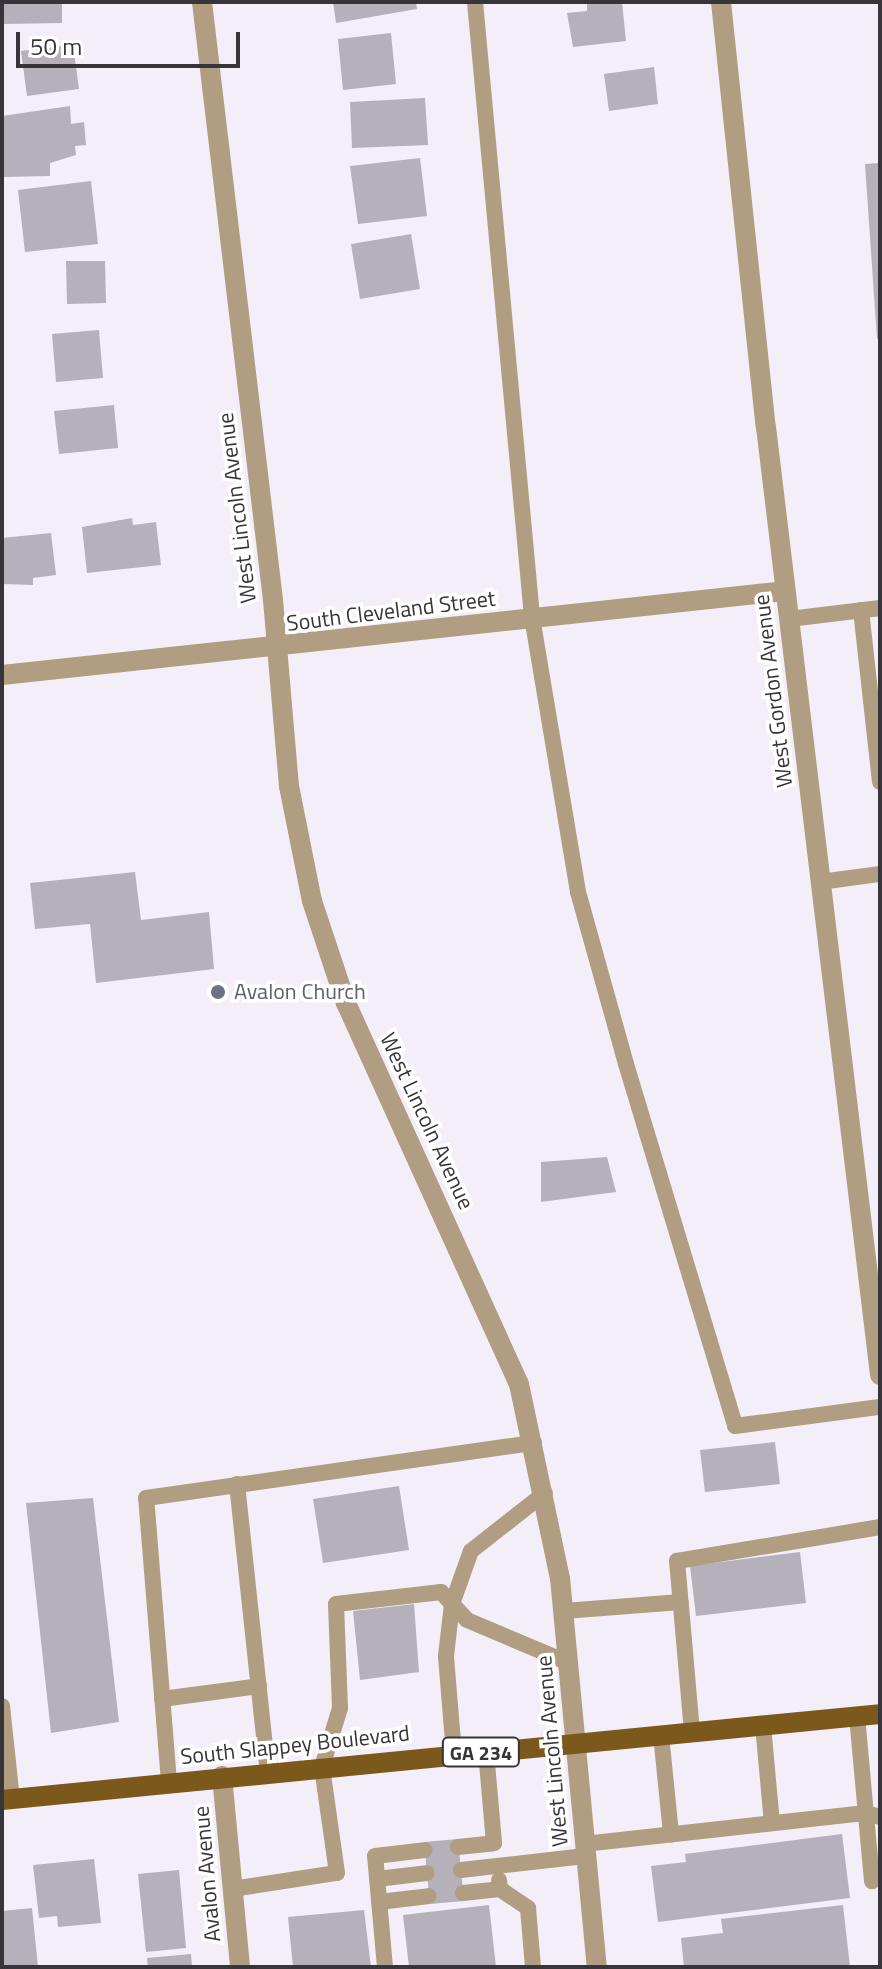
<!DOCTYPE html>
<html>
<head>
<meta charset="utf-8">
<style>
  body { margin:0 }
  #map { position:relative; width:882px; height:1969px; overflow:hidden; background:#f3eef8; font-family:"Titillium Web",sans-serif }
  div>[style] { position:absolute }
  [style*='--x'] { left:calc(var(--x)*1px); top:calc(var(--y)*1px); width:calc(var(--w)*1px); rotate:calc(var(--a)*1deg) }
  .building>* { inset:0; background:#b5b0ba }
  .service>* { height:16px; margin:-8px; padding:0 8px; transform-origin:8px; border-radius:8px; background:#b19d81 }
  .minor>* { height:20px; margin:-10px; padding:0 10px; transform-origin:10px; border-radius:10px; background:#b19d81 }
  .tertiary>* { height:20px; margin:-10px; padding:0 10px; transform-origin:10px; border-radius:10px; background:#b19d81 }
  .primary>* { height:20px; margin:-10px; padding:0 10px; transform-origin:10px; border-radius:10px; background:#7b581c }
  .dots>* { width:22px; height:22px; translate:-50% -50%; box-sizing:border-box; border:4px solid #fff; border-radius:50% }
  span { translate:-50% -50%; white-space:nowrap; text-align:center; line-height:1.15; -webkit-text-stroke:7px #fff; paint-order:stroke }
  .shield-label span { padding:2px 6px; background:#fff; border:2px solid; border-radius:6px; -webkit-text-stroke-width:0 }
  .shield-label { font-size:20px; color:#373539; font-weight:700 }
  .street-label { font-size:22px; color:#373539 }
  .worship-label { font-size:22px; color:#5b616d }
  .left { translate:0 -50%; text-align:left }
  .frame { position:absolute; inset:0; border:4px solid #373539; pointer-events:none }
  .scale { position:absolute; left:16px; top:32px; width:224px; height:36px; box-sizing:border-box; border:4px solid #373539; border-top:0; padding-left:10px; font-size:24px; line-height:28px; white-space:nowrap; color:#373539; -webkit-text-stroke:6px #fff; paint-order:stroke }
</style>
</head>
<body>
<div id="map">
  <div class="building">
    <div style="clip-path:polygon(2px 2px,62px 2px,62px 23px,2px 24px)"></div>
    <div style="clip-path:polygon(333px 2px,416px 2px,417px 9px,336px 23px)"></div>
    <div style="clip-path:polygon(587px 2px,622px 2px,626px 41px,573px 47px,567px 13px,587px 11px)"></div>
    <div style="clip-path:polygon(391px 33px,396px 84px,343px 90px,338px 39px)"></div>
    <div style="clip-path:polygon(73px 45px,79px 89px,27px 96px,21px 51px)"></div>
    <div style="clip-path:polygon(654px 67px,658px 104px,609px 111px,604px 74px)"></div>
    <div style="clip-path:polygon(425px 98px,428px 145px,352px 148px,350px 102px)"></div>
    <div style="clip-path:polygon(70px 106px,71px 124px,84px 122px,86px 145px,75px 146px,76px 155px,50px 163px,50px 176px,4px 177px,2px 116px)"></div>
    <div style="clip-path:polygon(420px 158px,427px 216px,358px 224px,350px 166px)"></div>
    <div style="clip-path:polygon(880px 163px,880px 338px,877px 339px,865px 164px)"></div>
    <div style="clip-path:polygon(91px 181px,98px 244px,25px 252px,18px 190px)"></div>
    <div style="clip-path:polygon(411px 234px,420px 289px,360px 299px,351px 244px)"></div>
    <div style="clip-path:polygon(66px 261px,105px 261px,106px 303px,67px 304px)"></div>
    <div style="clip-path:polygon(99px 330px,103px 378px,56px 382px,52px 334px)"></div>
    <div style="clip-path:polygon(114px 405px,118px 448px,59px 454px,54px 411px)"></div>
    <div style="clip-path:polygon(132px 518px,133px 525px,156px 522px,161px 565px,87px 573px,82px 527px)"></div>
    <div style="clip-path:polygon(51px 533px,56px 575px,33px 578px,33px 585px,2px 584px,2px 538px)"></div>
    <div style="clip-path:polygon(135px 872px,141px 920px,209px 912px,214px 969px,96px 983px,90px 924px,35px 929px,30px 883px)"></div>
    <div style="clip-path:polygon(607px 1157px,616px 1192px,541px 1202px,541px 1162px)"></div>
    <div style="clip-path:polygon(775px 1442px,780px 1484px,705px 1492px,700px 1450px)"></div>
    <div style="clip-path:polygon(399px 1486px,409px 1550px,323px 1563px,313px 1499px)"></div>
    <div style="clip-path:polygon(93px 1498px,119px 1722px,51px 1733px,26px 1503px)"></div>
    <div style="clip-path:polygon(800px 1552px,806px 1603px,696px 1616px,690px 1566px)"></div>
    <div style="clip-path:polygon(414px 1604px,419px 1672px,360px 1680px,353px 1611px)"></div>
    <div style="clip-path:polygon(842px 1834px,850px 1898px,658px 1922px,651px 1866px,686px 1862px,685px 1854px)"></div>
    <div style="clip-path:polygon(458px 1839px,464px 1901px,430px 1904px,424px 1842px)"></div>
    <div style="clip-path:polygon(94px 1859px,101px 1923px,58px 1927px,57px 1916px,39px 1918px,33px 1865px)"></div>
    <div style="clip-path:polygon(179px 1870px,186px 1948px,146px 1952px,138px 1874px)"></div>
    <div style="clip-path:polygon(489px 1905px,496px 1967px,409px 1967px,403px 1915px)"></div>
    <div style="clip-path:polygon(843px 1905px,850px 1967px,684px 1967px,681px 1938px,723px 1933px,721px 1919px)"></div>
    <div style="clip-path:polygon(32px 1908px,38px 1967px,2px 1967px,2px 1911px)"></div>
    <div style="clip-path:polygon(364px 1910px,371px 1967px,293px 1967px,288px 1917px)"></div>
    <div style="clip-path:polygon(191px 1954px,192px 1967px,148px 1967px,147px 1958px)"></div>
  </div>
  <div class="service">
    <div style="--x:475;--y:2;--w:618;--a:84.7"></div>
    <div style="--x:532;--y:617;--w:279;--a:80.5"></div>
    <div style="--x:578;--y:892;--w:179;--a:74.4"></div>
    <div style="--x:626;--y:1064;--w:378;--a:73.2"></div>
    <div style="--x:735;--y:1426;--w:146;--a:-7.5"></div>
    <div style="--x:861;--y:610;--w:173;--a:83.7"></div>
    <div style="--x:789;--y:619;--w:92;--a:-6.9"></div>
    <div style="--x:820;--y:882;--w:61;--a:-7.6"></div>
    <div style="--x:237;--y:1484;--w:290;--a:83.9"></div>
    <div style="--x:564;--y:1611;--w:117;--a:-4.4"></div>
    <div style="--x:162;--y:1699;--w:98;--a:-7.6"></div>
    <div style="--x:2;--y:1706;--w:94;--a:83.9"></div>
    <div style="--x:857;--y:1716;--w:166;--a:84.8"></div>
    <div style="--x:763;--y:1725;--w:98;--a:84.8"></div>
    <div style="--x:692;--y:1732;--w:172;--a:-95"></div>
    <div style="--x:677;--y:1561;--w:206;--a:-9.5"></div>
    <div style="--x:661;--y:1735;--w:100;--a:84.2"></div>
    <div style="--x:454;--y:1754;--w:98;--a:-94.7"></div>
    <div style="--x:446;--y:1656;--w:52;--a:-83.4"></div>
    <div style="--x:452;--y:1604;--w:56;--a:-70.3"></div>
    <div style="--x:471;--y:1551;--w:94;--a:-38.1"></div>
    <div style="--x:169;--y:1782;--w:285;--a:-94.6"></div>
    <div style="--x:146;--y:1498;--w:392;--a:-8.1"></div>
    <div style="--x:584;--y:1844;--w:284;--a:-6.3"></div>
    <div style="--x:866;--y:1813;--w:15;--a:16"></div>
    <div style="--x:458;--y:1847;--w:36;--a:-6"></div>
    <div style="--x:494;--y:1843;--w:92;--a:-95"></div>
    <div style="--x:461;--y:1870;--w:125;--a:-6.4"></div>
    <div style="--x:377;--y:1879;--w:50;--a:-6.8"></div>
    <div style="--x:232;--y:1889;--w:106;--a:-8.7"></div>
    <div style="--x:337;--y:1873;--w:107;--a:-98.1"></div>
    <div style="--x:322;--y:1767;--w:62;--a:-73"></div>
    <div style="--x:340;--y:1708;--w:104;--a:-92.2"></div>
    <div style="--x:336;--y:1604;--w:106;--a:-6.5"></div>
    <div style="--x:441;--y:1592;--w:38;--a:47"></div>
    <div style="--x:467;--y:1620;--w:111;--a:22.9"></div>
    <div style="--x:500;--y:1889;--w:34;--a:34"></div>
    <div style="--x:528;--y:1908;--w:59;--a:85.2"></div>
    <div style="--x:463;--y:1893;--w:37;--a:-6"></div>
    <div style="--x:500;--y:1889;--w:9;--a:-96"></div>
    <div style="--x:379;--y:1902;--w:50;--a:-6.8"></div>
    <div style="--x:385;--y:1967;--w:111;--a:-95.1"></div>
    <div style="--x:375;--y:1856;--w:50;--a:-6.8"></div>
  </div>
  <div class="minor">
    <div style="--x:202;--y:2;--w:602;--a:83.23"></div>
    <div style="--x:273;--y:600;--w:187;--a:85.1"></div>
    <div style="--x:289;--y:786;--w:117;--a:78.7"></div>
    <div style="--x:312;--y:901;--w:108;--a:71.6"></div>
    <div style="--x:346;--y:1003;--w:418;--a:65.6"></div>
    <div style="--x:519;--y:1384;--w:198;--a:78.1"></div>
    <div style="--x:560;--y:1578;--w:391;--a:84.6"></div>
    <div style="--x:2;--y:675;--w:788;--a:-6.12"></div>
    <div style="--x:222;--y:1776;--w:192;--a:84.6"></div>
  </div>
  <div class="tertiary">
    <div style="--x:721;--y:2;--w:427;--a:84"></div>
    <div style="--x:766;--y:427;--w:955;--a:83.14"></div>
  </div>
  <div class="primary">
    <div style="--x:2;--y:1800;--w:882;--a:-5.59"></div>
  </div>
  <div class="dots">
    <div style="left:218px;top:992px;background:#6b7280"></div>
  </div>
  <div class="shield-label">
    <span style="left:481px;top:1752px">GA 234</span>
  </div>
  <div class="street-label">
    <span style="left:237px;top:508px;rotate:-97deg">West Lincoln Avenue</span>
    <span style="left:391px;top:611px;rotate:-7deg">South Cleveland Street</span>
    <span style="left:773px;top:691px;rotate:-97deg">West Gordon Avenue</span>
    <span style="left:427px;top:1121px;rotate:65deg">West Lincoln Avenue</span>
    <span style="left:295px;top:1745px;rotate:-6deg">South Slappey Boulevard</span>
    <span style="left:552px;top:1751px;rotate:-95deg">West Lincoln Avenue</span>
    <span style="left:207px;top:1874px;rotate:-95deg">Avalon Avenue</span>
  </div>
  <div class="worship-label">
    <span class="left" style="left:234px;top:992px">Avalon Church</span>
  </div>
  <div class="frame"></div>
  <div class="scale">50 m</div>
</div>
</body>
</html>
